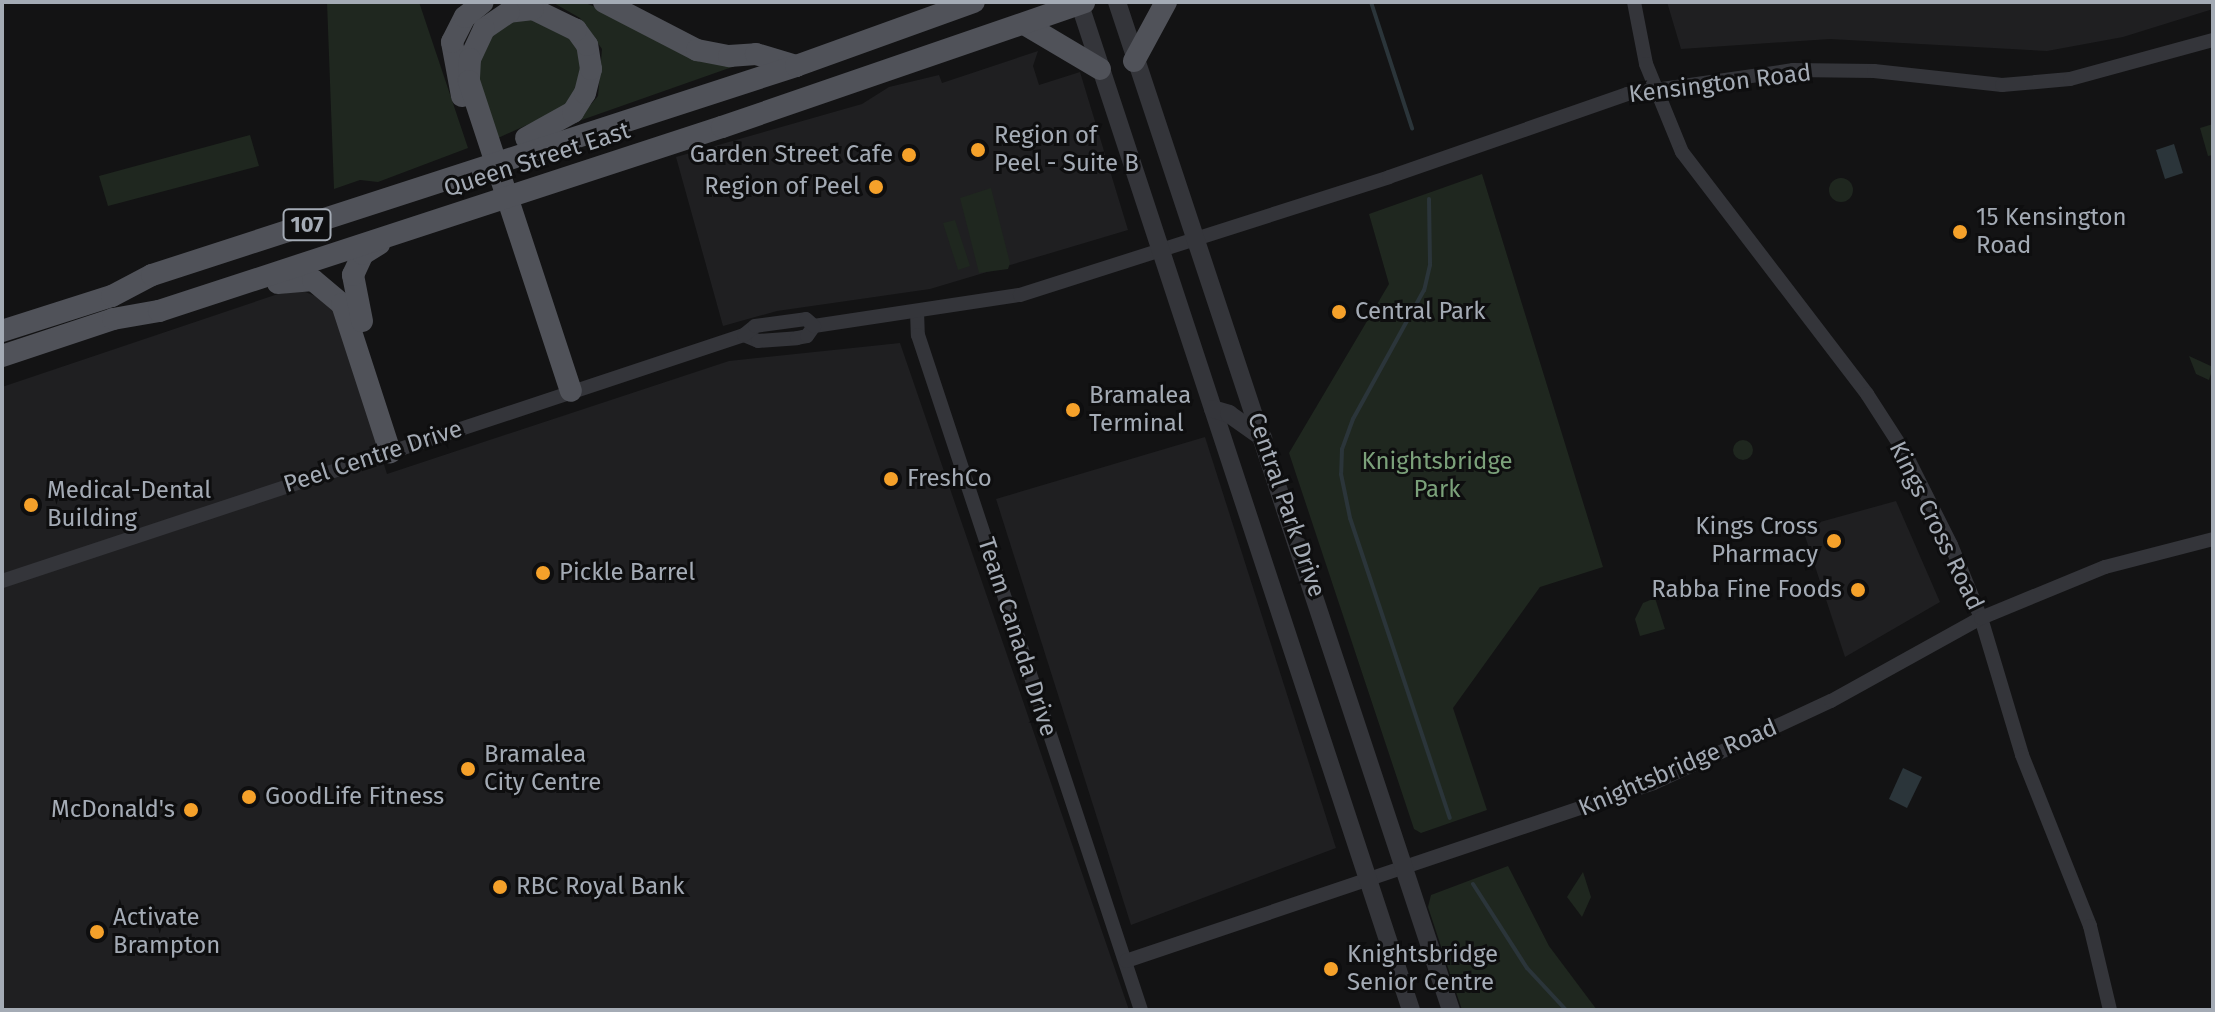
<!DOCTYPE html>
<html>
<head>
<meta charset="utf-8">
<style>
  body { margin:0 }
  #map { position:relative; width:2215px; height:1012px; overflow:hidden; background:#131314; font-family:"Fira Sans",sans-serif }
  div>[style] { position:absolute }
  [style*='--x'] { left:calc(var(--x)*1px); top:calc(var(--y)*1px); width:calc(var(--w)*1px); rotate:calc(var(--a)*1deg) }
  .built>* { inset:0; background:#1f1f21 }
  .green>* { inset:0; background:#1f271f }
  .round { border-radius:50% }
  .water>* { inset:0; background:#2b353a }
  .stream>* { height:4px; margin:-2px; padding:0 2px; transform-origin:2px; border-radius:2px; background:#2b353a }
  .minor>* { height:14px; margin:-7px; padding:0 7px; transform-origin:7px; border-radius:7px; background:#34353a }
  .tertiary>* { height:18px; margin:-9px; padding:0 9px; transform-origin:9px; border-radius:9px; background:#34353a }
  .primary>* { height:22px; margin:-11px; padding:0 11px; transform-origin:11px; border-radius:11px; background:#505259 }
  .dots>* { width:22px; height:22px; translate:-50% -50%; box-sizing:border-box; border:4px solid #0e0e0f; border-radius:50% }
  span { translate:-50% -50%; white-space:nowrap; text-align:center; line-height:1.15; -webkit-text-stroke:6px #0e0e0f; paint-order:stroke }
  .shield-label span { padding:2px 6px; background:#0e0e0f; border:2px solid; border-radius:6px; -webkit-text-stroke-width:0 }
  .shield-label { font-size:22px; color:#a4abb5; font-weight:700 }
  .street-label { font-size:24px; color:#a4abb5 }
  .poi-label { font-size:24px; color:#a4abb5 }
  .left { translate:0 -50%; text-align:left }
  .right { translate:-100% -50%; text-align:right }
  .park-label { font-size:24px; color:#7ba17a }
  .frame { position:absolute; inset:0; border:4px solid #a4abb5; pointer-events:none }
</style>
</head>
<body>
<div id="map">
  <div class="built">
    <div style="clip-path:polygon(1667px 2px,2213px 2px,2213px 9px,2123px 37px,2047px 51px,1830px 39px,1681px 49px)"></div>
    <div style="clip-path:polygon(1038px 51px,1033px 66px,1039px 85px,1080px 72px,1128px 230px,930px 289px,777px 311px,723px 326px,676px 157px,862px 104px,889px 87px,939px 75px,942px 83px)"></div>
    <div style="clip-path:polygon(303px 291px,332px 303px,387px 474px,729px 361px,900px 343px,1129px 1010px,2px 1010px,2px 387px,278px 294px)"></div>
    <div style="clip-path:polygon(1205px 437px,1336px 848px,1131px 925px,996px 499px)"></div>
    <div style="clip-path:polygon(1896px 501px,1940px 602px,1845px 657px,1802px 527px)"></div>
  </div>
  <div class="green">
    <div style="clip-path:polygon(327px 2px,419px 2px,468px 148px,378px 182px,360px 180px,334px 189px)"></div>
    <div style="clip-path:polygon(552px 2px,583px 2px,735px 66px,576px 122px,598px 96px,602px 49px,580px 18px)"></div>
    <div style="clip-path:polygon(524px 15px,570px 31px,583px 55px,583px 80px,569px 106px,498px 138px,477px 74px,480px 48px,498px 24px)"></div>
    <div style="clip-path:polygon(2213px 124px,2213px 155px,2208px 156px,2200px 128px)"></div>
    <div style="clip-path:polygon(250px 135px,259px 166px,108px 206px,99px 176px)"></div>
    <div style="clip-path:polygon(1482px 174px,1603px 567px,1540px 587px,1453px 708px,1487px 810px,1421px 833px,1414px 829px,1289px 453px,1389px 284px,1369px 214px)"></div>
    <div class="round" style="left:1829px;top:178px;width:24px;height:24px"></div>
    <div style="clip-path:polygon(991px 188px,1010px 263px,1008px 269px,979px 273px,960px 198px)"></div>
    <div style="clip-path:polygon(955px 220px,970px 266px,958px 270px,943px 223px)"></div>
    <div style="clip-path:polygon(2189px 356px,2213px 367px,2209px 380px,2196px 374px)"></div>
    <div class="round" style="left:1733px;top:440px;width:20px;height:20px"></div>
    <div style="clip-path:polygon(1655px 598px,1665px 629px,1640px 636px,1635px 619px,1643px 603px)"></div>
    <div style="clip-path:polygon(1508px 866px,1549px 946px,1597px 1010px,1462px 1010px,1428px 907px,1431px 895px)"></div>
    <div style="clip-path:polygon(1583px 872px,1591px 897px,1582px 917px,1567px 897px)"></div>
  </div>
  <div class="water">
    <div style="clip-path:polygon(2174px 144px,2183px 173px,2165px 179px,2156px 150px)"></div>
    <div style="clip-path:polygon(1903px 768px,1922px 777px,1907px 808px,1889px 799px)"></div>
  </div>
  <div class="stream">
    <div style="--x:1371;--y:2;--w:133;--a:72"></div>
    <div style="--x:1429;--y:199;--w:66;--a:89.1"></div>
    <div style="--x:1430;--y:265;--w:26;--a:103"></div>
    <div style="--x:1424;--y:290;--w:147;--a:118.8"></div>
    <div style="--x:1353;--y:419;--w:32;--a:110"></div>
    <div style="--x:1342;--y:449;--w:25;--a:92"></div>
    <div style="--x:1341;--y:474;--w:45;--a:78.4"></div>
    <div style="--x:1350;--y:518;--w:316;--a:71.6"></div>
    <div style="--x:1473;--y:884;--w:100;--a:57.3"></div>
    <div style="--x:1527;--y:968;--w:57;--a:47.1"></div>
  </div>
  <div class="minor">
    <div style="--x:1634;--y:2;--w:63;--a:79"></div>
    <div style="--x:1646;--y:64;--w:95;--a:67.8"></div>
    <div style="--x:1682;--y:152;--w:305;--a:52.6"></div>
    <div style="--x:1867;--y:394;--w:70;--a:57.2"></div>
    <div style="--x:1905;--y:453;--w:103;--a:63.4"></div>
    <div style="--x:1951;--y:545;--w:79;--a:67.7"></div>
    <div style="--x:1981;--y:618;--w:143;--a:73.3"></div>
    <div style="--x:2022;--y:755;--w:184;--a:68.3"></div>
    <div style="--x:2090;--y:926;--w:86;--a:76.6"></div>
    <div style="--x:917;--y:311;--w:24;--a:88"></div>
    <div style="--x:918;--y:335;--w:711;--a:71.72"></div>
    <div style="--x:744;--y:335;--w:15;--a:23"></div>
    <div style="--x:758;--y:341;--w:39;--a:-4"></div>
    <div style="--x:797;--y:338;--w:10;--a:-11"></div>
    <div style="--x:807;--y:336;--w:12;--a:-55"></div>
    <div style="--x:814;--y:326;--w:208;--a:-8.6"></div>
    <div style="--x:1020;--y:295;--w:387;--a:-17.7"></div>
    <div style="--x:1389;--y:177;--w:252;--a:-19.2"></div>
    <div style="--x:1627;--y:94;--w:168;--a:-8.2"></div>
    <div style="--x:1793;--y:70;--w:81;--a:0.7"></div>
    <div style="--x:1874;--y:71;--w:129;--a:6.2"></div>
    <div style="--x:2002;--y:85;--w:68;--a:-5"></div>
    <div style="--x:2070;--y:79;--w:148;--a:-15.3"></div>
    <div style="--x:2;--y:581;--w:782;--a:-18.34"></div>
    <div style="--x:744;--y:335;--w:14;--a:-39"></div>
    <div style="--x:755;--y:326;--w:51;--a:-7.8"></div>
    <div style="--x:806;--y:319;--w:11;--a:41"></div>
    <div style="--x:1126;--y:961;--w:557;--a:-18.63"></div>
    <div style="--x:1654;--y:783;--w:195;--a:-24.9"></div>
    <div style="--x:1831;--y:701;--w:171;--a:-29"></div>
    <div style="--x:1981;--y:618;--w:134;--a:-22.4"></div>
    <div style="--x:2105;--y:567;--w:112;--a:-14.5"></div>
  </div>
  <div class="tertiary">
    <div style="--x:1079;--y:2;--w:1061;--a:71.77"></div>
    <div style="--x:1117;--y:2;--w:1062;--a:71.67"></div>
    <div style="--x:1213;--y:409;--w:17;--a:17"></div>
    <div style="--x:1229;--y:414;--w:42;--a:35.2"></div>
  </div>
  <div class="primary">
    <div style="--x:604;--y:2;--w:105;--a:27.3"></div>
    <div style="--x:697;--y:50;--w:33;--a:11"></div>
    <div style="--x:729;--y:56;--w:27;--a:-4"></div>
    <div style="--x:756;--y:54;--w:42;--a:16.7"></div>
    <div style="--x:1026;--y:25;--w:86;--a:30.7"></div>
    <div style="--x:1134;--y:61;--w:67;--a:-61.5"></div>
    <div style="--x:462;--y:96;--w:55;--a:-100.5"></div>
    <div style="--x:452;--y:42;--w:28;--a:-63"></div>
    <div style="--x:465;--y:17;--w:23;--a:-40"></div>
    <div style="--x:526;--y:138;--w:54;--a:-29"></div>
    <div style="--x:573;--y:112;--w:22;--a:-58"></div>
    <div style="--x:585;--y:93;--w:25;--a:-76"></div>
    <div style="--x:591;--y:69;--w:24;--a:-99"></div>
    <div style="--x:587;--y:45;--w:19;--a:-126"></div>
    <div style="--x:576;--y:30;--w:48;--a:-154"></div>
    <div style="--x:533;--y:9;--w:24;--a:173"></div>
    <div style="--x:509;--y:12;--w:30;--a:146"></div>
    <div style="--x:484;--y:29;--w:33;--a:115"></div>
    <div style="--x:470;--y:59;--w:22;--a:93"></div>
    <div style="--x:469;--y:81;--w:326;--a:71.8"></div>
    <div style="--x:278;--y:283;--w:35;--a:-5"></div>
    <div style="--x:313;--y:280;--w:38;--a:40"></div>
    <div style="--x:342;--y:304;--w:156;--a:72"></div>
    <div style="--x:362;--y:321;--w:47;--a:-101.1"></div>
    <div style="--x:353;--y:275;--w:23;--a:-65"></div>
    <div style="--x:363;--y:254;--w:19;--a:-32"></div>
    <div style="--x:2;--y:331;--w:115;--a:-17.7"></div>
    <div style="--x:112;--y:296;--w:45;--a:-27.7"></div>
    <div style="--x:152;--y:275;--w:677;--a:-17.98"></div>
    <div style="--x:796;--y:66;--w:189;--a:-19.8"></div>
    <div style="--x:2;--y:356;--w:117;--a:-18.4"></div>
    <div style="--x:113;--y:319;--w:47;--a:-9.9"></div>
    <div style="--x:159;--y:311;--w:592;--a:-18.1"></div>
    <div style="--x:722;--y:127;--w:383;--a:-19"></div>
  </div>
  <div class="dots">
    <div style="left:978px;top:150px;background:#f5a12a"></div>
    <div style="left:909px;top:155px;background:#f5a12a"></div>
    <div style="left:876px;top:187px;background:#f5a12a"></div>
    <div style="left:1960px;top:232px;background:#f5a12a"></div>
    <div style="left:1339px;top:312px;background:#f5a12a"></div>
    <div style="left:1073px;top:410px;background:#f5a12a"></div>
    <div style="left:891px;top:479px;background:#f5a12a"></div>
    <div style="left:31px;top:505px;background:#f5a12a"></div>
    <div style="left:1834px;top:541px;background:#f5a12a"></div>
    <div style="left:543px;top:573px;background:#f5a12a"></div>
    <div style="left:1858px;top:590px;background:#f5a12a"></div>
    <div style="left:468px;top:769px;background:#f5a12a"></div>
    <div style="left:249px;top:797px;background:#f5a12a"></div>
    <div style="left:191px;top:810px;background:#f5a12a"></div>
    <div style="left:500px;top:887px;background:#f5a12a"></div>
    <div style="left:97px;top:932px;background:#f5a12a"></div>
    <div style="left:1331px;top:969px;background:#f5a12a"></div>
  </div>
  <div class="shield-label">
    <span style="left:307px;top:225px">107</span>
  </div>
  <div class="street-label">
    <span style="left:1720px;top:84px;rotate:-7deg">Kensington Road</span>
    <span style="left:537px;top:160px;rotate:-18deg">Queen Street East</span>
    <span style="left:373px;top:457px;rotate:-18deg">Peel Centre Drive</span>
    <span style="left:1286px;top:505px;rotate:71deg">Central Park Drive</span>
    <span style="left:1936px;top:526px;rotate:64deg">Kings Cross Road</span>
    <span style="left:1017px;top:637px;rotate:72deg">Team Canada Drive</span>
    <span style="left:1678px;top:768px;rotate:-23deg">Knightsbridge Road</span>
  </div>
  <div class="poi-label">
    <span class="left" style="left:994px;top:150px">Region of<br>Peel - Suite B</span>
    <span class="right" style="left:893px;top:155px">Garden Street Cafe</span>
    <span class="right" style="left:860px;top:187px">Region of Peel</span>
    <span class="left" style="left:1976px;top:232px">15 Kensington<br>Road</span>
    <span class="left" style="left:1355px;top:312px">Central Park</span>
    <span class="left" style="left:1089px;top:410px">Bramalea<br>Terminal</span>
    <span class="left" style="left:907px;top:479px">FreshCo</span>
    <span class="left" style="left:47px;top:505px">Medical-Dental<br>Building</span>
    <span class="right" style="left:1818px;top:541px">Kings Cross<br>Pharmacy</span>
    <span class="left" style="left:559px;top:573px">Pickle Barrel</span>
    <span class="right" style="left:1842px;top:590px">Rabba Fine Foods</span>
    <span class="left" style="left:484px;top:769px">Bramalea<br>City Centre</span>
    <span class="left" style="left:265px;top:797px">GoodLife Fitness</span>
    <span class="right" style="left:175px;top:810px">McDonald's</span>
    <span class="left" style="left:516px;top:887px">RBC Royal Bank</span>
    <span class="left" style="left:113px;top:932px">Activate<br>Brampton</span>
    <span class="left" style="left:1347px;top:969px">Knightsbridge<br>Senior Centre</span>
  </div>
  <div class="park-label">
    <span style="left:1437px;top:476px">Knightsbridge<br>Park</span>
  </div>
  <div class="frame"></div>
</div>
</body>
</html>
